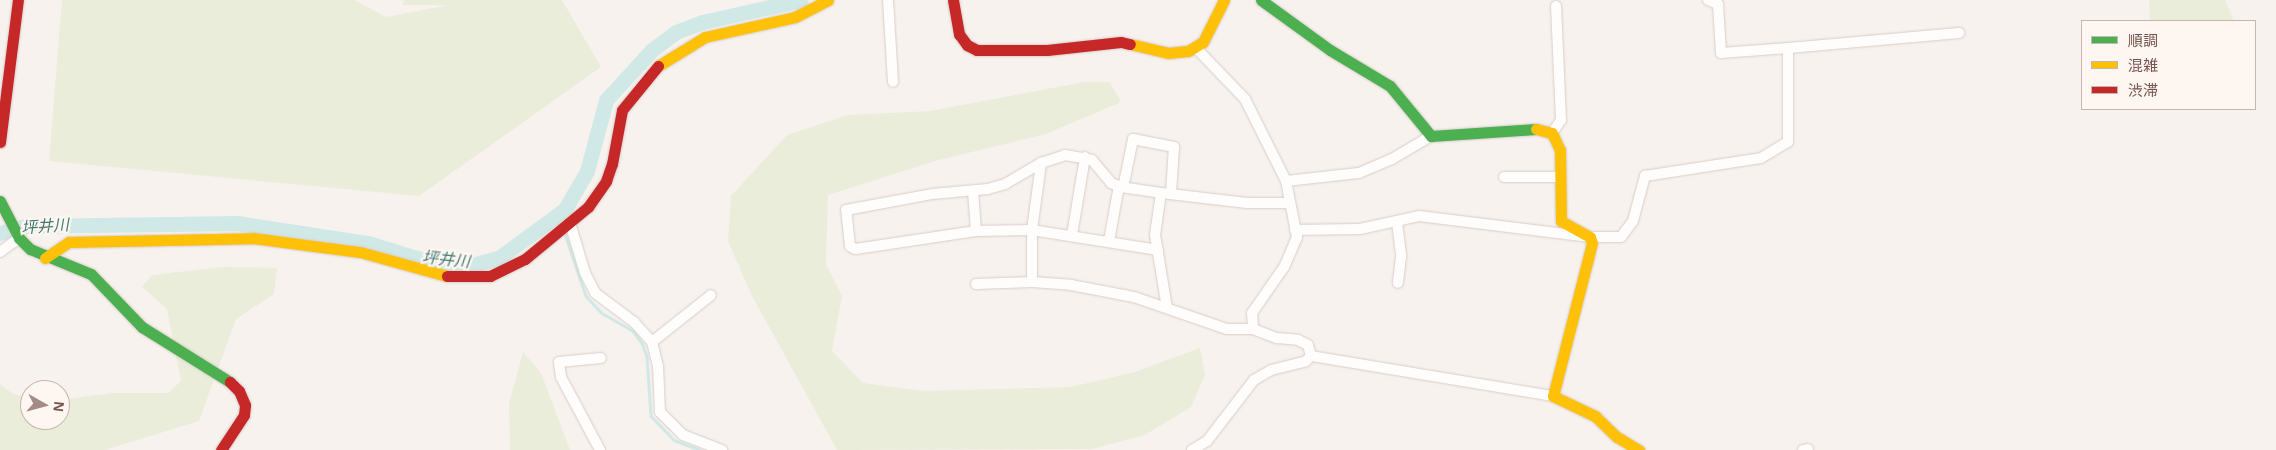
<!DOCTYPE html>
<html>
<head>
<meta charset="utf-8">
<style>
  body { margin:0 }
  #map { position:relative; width:2276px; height:450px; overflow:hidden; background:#f8f2ee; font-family:Arial,"Noto Sans JP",sans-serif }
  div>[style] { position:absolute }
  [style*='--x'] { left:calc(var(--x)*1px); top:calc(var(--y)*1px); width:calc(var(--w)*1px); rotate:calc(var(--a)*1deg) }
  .green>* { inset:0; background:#eaedda }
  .stream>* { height:2.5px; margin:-1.25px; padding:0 1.25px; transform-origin:1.25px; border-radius:1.25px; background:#d0e9e6 }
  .river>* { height:15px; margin:-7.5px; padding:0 7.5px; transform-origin:7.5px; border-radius:7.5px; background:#d0e9e6 }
  .roads { filter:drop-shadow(0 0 1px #d6cdca) drop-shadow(0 0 1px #d6cdca) }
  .street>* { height:10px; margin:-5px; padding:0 5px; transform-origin:5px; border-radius:5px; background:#fefdfc }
  .fast>* { height:11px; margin:-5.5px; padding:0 5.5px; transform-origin:5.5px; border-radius:5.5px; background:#4caf50 }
  .slow>* { height:11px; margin:-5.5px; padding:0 5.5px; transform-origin:5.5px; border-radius:5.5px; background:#ffc107 }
  .jam>* { height:11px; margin:-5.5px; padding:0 5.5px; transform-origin:5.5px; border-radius:5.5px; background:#c62828 }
  span { translate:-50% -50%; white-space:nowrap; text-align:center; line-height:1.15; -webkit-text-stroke:4.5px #fef6f1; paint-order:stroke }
  .water-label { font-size:16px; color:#427a76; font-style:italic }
  .legend { position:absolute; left:2081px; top:20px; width:175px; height:90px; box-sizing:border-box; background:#fef6f1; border:1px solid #c8b5b0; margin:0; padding:6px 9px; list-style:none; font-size:15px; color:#76534e }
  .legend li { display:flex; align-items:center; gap:10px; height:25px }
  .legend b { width:25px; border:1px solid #c8b5b0 }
  .north { position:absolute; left:20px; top:380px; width:50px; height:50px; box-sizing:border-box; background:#fef6f1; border:1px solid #c8b5b0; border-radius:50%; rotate:97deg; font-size:14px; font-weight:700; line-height:20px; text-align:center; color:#76534e }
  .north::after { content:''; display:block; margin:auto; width:18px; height:22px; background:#a48b86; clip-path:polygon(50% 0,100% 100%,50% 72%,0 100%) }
</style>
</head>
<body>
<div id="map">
  <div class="green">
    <div style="clip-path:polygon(62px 0,354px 0,386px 17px,449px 5px,402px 5px,404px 0,562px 0,601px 67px,419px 196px,49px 161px)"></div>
    <div style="clip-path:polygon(2149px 0,2225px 0,2234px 21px,2150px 21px)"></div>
    <div style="clip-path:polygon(1084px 82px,1110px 82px,1121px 102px,1046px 134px,935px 161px,828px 195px,826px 264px,842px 296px,832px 351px,863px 383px,923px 391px,1071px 387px,1135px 372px,1200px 348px,1205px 375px,1191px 407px,1145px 435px,1092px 449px,837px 450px,752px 296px,728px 241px,731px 196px,787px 135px,848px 115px,930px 111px)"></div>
    <div style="clip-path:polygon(222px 267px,277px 268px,274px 294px,236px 319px,199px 421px,105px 450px,0 450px,0 384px,13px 394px,30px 397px,30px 420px,60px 420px,60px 400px,112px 393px,168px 393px,181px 381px,167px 309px,142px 287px,152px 275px)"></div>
    <div style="clip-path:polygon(523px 352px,541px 373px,570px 450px,510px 450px,509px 404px)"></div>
  </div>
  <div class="stream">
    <div style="--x:556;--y:218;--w:8;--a:67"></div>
    <div style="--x:565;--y:234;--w:65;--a:71.3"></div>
    <div style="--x:586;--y:296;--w:23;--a:47"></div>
    <div style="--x:602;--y:313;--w:36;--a:30"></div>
    <div style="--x:633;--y:331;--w:15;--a:53"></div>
    <div style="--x:642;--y:343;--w:15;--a:70"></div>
    <div style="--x:647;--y:357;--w:59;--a:86.1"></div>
    <div style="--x:651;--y:416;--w:33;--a:46"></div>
    <div style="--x:674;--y:440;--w:28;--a:21"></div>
  </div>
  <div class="river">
    <div style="--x:0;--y:233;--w:28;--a:-15"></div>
    <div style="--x:27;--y:226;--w:210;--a:-0.8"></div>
    <div style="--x:237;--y:223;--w:133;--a:8.7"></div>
    <div style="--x:368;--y:243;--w:47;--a:17.3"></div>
    <div style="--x:413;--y:257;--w:38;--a:11"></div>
    <div style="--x:450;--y:264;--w:26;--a:0"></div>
    <div style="--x:476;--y:264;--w:25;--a:-16"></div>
    <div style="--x:500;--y:257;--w:81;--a:-36.4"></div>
    <div style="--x:565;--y:209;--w:44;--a:-59.9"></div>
    <div style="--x:587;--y:171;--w:73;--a:-75"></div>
    <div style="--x:606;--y:100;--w:68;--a:-47.4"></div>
    <div style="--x:652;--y:50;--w:30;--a:-37"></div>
    <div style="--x:676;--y:32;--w:28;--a:-21"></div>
    <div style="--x:702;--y:22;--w:101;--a:-12.5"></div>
  </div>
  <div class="roads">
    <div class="street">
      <div style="--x:888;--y:0;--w:82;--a:86.5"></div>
      <div style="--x:1708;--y:0;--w:11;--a:22"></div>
      <div style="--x:1718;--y:4;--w:49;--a:86.5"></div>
      <div style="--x:1721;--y:53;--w:67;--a:-4.3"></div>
      <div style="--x:1196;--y:48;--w:71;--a:46.1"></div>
      <div style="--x:1245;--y:99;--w:92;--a:63.4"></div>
      <div style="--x:1286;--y:181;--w:57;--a:78.9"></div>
      <div style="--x:1297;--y:237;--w:33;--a:113"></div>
      <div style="--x:1284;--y:267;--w:56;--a:124.8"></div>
      <div style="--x:1252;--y:313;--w:16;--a:86"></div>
      <div style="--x:1552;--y:133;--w:16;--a:-55"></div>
      <div style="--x:1561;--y:120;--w:114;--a:-92.5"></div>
      <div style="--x:1504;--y:177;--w:56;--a:0"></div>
      <div style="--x:1286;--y:181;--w:73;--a:-6.3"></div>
      <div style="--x:1359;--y:173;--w:36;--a:-23"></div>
      <div style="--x:1392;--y:159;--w:45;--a:-30.5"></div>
      <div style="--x:973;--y:191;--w:40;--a:85.7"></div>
      <div style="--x:1397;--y:222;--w:35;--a:83"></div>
      <div style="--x:1401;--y:257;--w:26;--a:97"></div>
      <div style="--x:570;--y:223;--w:52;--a:73.3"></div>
      <div style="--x:585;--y:273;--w:22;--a:63"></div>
      <div style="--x:595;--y:293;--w:49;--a:36.6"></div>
      <div style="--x:634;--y:322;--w:27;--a:48"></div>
      <div style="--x:652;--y:342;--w:25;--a:76"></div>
      <div style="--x:658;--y:366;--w:46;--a:87.5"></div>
      <div style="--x:660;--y:412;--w:33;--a:45"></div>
      <div style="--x:683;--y:435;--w:42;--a:21"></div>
      <div style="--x:1295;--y:230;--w:65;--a:-0.9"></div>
      <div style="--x:1360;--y:229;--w:60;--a:-12.4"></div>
      <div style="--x:1419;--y:216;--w:172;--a:7"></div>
      <div style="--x:1590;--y:237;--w:31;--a:0"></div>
      <div style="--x:1621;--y:237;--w:20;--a:-53"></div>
      <div style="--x:1633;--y:221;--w:47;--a:-75.1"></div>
      <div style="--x:1645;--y:176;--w:117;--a:-8.8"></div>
      <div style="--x:1761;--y:158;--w:31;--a:-31"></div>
      <div style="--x:1788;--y:142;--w:94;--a:-90"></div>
      <div style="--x:1788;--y:48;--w:172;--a:-5"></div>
      <div style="--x:1072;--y:235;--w:79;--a:-80.5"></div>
      <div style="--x:1109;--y:241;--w:51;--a:-79.8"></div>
      <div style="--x:1118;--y:191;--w:10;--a:-53"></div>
      <div style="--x:1124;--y:183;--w:45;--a:-78.4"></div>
      <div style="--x:1133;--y:139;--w:42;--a:11"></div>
      <div style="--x:1174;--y:147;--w:47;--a:93.7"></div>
      <div style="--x:1158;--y:250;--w:128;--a:-171"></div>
      <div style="--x:1032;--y:230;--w:56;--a:179"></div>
      <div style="--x:976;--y:231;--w:122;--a:171.5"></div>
      <div style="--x:855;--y:249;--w:6;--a:-149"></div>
      <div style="--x:850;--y:246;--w:36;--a:-96"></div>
      <div style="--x:846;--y:210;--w:87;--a:-10.5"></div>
      <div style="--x:932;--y:194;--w:56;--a:-5.1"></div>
      <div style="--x:988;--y:189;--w:18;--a:-16"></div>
      <div style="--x:1005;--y:184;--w:42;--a:-30.3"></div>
      <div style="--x:1041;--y:163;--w:25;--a:-18"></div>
      <div style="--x:1065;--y:155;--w:27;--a:10"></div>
      <div style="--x:1092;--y:160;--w:30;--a:50"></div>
      <div style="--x:1111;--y:183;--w:11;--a:22"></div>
      <div style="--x:1121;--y:187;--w:40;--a:8.5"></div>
      <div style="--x:0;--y:252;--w:24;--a:-36"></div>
      <div style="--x:1032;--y:282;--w:52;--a:-90"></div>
      <div style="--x:1032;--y:230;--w:68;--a:-82.3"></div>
      <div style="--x:976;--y:284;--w:56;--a:-2"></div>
      <div style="--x:1032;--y:282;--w:39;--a:4"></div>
      <div style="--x:1071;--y:285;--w:64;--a:10.8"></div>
      <div style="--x:1134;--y:297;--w:98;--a:19"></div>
      <div style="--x:1227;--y:329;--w:26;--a:0"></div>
      <div style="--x:1253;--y:329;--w:26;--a:21"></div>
      <div style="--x:1277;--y:338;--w:21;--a:5"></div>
      <div style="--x:1298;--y:340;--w:11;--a:27"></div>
      <div style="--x:1308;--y:345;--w:11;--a:75"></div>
      <div style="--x:1167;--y:308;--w:74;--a:-99.3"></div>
      <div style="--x:1155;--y:235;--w:42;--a:-81.9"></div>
      <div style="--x:1161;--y:193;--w:87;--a:6.6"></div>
      <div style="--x:1247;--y:203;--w:42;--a:0"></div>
      <div style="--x:652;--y:342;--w:75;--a:-38.5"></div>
      <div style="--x:1311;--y:356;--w:245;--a:9.4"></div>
      <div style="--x:600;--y:450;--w:83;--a:-118.1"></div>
      <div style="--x:561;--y:377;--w:15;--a:-98"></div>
      <div style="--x:559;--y:362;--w:42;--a:-5.4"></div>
      <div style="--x:1192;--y:450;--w:17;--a:-31"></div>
      <div style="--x:1207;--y:441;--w:77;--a:-52.4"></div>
      <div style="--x:1254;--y:380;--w:20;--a:-30"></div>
      <div style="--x:1271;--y:370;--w:36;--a:-14"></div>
      <div style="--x:1306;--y:361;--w:7;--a:-45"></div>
      <div style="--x:1803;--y:450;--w:5;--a:-11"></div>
    </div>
    <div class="fast">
      <div style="--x:1261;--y:0;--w:85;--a:35.9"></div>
      <div style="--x:1330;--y:50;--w:70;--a:31"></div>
      <div style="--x:1390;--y:86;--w:65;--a:50.6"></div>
      <div style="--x:1431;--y:136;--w:105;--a:-3.8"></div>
      <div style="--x:0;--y:201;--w:42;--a:62.8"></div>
      <div style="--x:19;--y:238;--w:16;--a:45"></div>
      <div style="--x:30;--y:249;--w:66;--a:22.3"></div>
      <div style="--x:91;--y:274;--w:74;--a:46.1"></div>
      <div style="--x:142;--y:327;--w:104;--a:32"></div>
    </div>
    <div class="slow">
      <div style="--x:1130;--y:44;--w:39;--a:13"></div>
      <div style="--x:1168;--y:53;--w:20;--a:-6"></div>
      <div style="--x:1188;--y:51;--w:17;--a:-31"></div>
      <div style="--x:1203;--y:42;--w:47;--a:-63.4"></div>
      <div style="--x:658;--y:66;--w:55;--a:-31.7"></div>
      <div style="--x:705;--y:37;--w:92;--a:-12.5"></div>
      <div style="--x:795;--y:17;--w:37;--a:-27"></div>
      <div style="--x:1536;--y:129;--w:16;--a:14"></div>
      <div style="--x:1552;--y:133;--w:19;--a:65"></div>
      <div style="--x:1560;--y:150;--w:71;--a:89.2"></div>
      <div style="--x:1561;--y:221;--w:33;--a:29"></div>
      <div style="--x:1590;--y:237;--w:6;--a:72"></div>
      <div style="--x:1592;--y:243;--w:158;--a:104.3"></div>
      <div style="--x:1553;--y:396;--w:47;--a:25.5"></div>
      <div style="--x:1595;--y:416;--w:30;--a:44"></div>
      <div style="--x:1617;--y:437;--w:26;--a:31"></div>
      <div style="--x:45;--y:258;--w:29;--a:-34"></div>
      <div style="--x:69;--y:242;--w:184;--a:-1.2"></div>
      <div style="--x:253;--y:238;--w:108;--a:7.5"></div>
      <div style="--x:360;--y:252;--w:90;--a:15.4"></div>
    </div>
    <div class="jam">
      <div style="--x:953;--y:0;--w:35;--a:80"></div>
      <div style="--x:959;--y:34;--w:14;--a:54"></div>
      <div style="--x:967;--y:45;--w:11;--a:27"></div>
      <div style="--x:977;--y:50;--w:70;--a:0"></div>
      <div style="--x:1047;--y:50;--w:74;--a:-6.2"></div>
      <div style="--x:1121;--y:42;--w:9;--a:13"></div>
      <div style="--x:0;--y:142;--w:143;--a:-82.8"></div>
      <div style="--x:447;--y:276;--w:43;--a:0"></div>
      <div style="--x:490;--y:276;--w:39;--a:-26"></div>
      <div style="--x:525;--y:259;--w:82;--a:-39.5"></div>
      <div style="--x:588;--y:207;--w:32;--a:-55"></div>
      <div style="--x:606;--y:181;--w:18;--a:-71"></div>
      <div style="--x:612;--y:164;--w:55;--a:-79.5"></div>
      <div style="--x:622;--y:110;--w:57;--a:-50.7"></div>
      <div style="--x:221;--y:450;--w:42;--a:-56.7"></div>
      <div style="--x:244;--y:415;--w:10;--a:-84"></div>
      <div style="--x:245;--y:405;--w:15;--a:-113"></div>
      <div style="--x:239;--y:391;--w:13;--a:-135"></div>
    </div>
  </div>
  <div class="water-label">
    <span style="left:45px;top:227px;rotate:-4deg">坪井川</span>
    <span style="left:446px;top:260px;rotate:6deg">坪井川</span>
  </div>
  <ul class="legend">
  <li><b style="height:6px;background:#4caf50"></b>順調</li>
  <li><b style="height:6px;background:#ffc107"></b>混雑</li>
  <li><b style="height:6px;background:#c62828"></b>渋滞</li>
  </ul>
  <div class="north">N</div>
</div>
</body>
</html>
